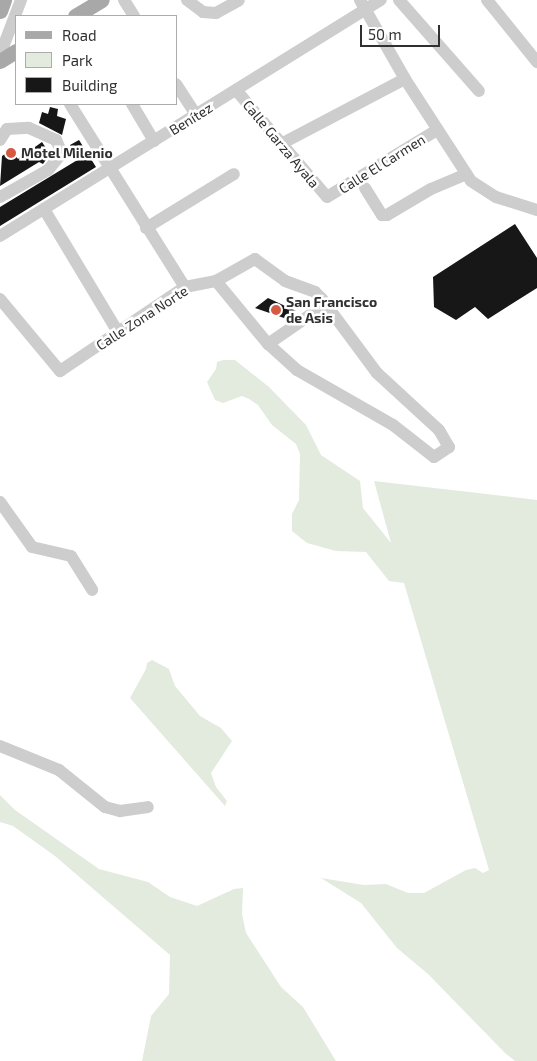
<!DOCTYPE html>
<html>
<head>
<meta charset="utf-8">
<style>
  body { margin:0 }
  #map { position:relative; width:537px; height:1061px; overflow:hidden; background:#fff; font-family:"Exo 2",sans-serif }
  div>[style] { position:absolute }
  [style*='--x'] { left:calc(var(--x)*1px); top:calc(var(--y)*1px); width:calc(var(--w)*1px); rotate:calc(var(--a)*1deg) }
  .green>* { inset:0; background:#e3ebdf }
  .building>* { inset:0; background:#171717 }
  .minor>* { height:12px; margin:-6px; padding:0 6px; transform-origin:6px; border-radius:6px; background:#cdcdcd }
  .major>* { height:15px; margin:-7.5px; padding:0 7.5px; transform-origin:7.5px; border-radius:7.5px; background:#a8a8a8 }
  .dots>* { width:14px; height:14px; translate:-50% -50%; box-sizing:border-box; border:2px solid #fff; border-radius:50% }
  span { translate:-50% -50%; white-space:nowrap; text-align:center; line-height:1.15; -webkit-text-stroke:5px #fff; paint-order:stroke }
  .street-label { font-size:14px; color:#303030 }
  .poi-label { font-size:14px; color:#303030; font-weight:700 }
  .left { translate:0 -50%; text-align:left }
  .legend { position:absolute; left:15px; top:15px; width:162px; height:90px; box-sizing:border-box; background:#fff; border:1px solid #acacac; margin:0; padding:6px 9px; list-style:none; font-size:15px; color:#303030 }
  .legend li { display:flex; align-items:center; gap:10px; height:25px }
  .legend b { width:25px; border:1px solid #acacac }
  .scale { position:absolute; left:360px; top:25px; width:80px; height:22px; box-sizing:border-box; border:2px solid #303030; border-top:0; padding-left:6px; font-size:15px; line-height:18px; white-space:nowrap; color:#303030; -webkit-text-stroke:4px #fff; paint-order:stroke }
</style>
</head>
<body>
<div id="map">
  <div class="green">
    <div style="clip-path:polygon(223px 360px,235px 360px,269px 387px,306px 425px,321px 455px,360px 481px,363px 508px,391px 543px,374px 481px,537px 500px,537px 1061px,515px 1061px,506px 1054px,428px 974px,397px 948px,361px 903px,321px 878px,364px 885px,386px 884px,408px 893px,424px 893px,466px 870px,475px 868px,483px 873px,489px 870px,404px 583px,389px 581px,366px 552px,336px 551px,307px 543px,292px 531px,292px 514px,299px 500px,300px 454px,296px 444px,272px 425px,258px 405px,249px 399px,242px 396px,223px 403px,215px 400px,207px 382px,216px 369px,217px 362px)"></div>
    <div style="clip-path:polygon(152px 660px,169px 669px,175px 686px,200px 716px,221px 728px,232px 741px,211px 773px,216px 787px,227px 801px,225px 806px,130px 698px,146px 669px,147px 663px)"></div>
    <div style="clip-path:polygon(0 795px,15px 810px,99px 869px,148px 882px,170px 897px,197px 906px,234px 889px,243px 888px,242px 914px,246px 933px,281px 987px,303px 1007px,336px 1061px,142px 1061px,151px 1016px,169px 994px,170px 955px,55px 856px,13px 826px,0 822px)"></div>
  </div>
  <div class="building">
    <div style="clip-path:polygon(50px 107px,58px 109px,57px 116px,66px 119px,62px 135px,39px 123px,42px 112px,48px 114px)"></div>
    <div style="clip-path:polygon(79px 140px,96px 167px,0 226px,0 207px,79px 159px,70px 145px)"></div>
    <div style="clip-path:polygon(42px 142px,50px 154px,43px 164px,39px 162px,0 186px,2px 156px,11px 150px,18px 159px)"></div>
    <div style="clip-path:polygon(515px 224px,537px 258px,537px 288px,488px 319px,475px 307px,456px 320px,434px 307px,433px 277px)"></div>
    <div style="clip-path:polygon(268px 298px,296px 311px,287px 319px,255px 308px)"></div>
  </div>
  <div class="minor">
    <div style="--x:124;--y:0;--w:19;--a:58"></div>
    <div style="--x:187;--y:0;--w:20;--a:37"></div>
    <div style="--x:203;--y:12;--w:13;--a:4"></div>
    <div style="--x:216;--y:13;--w:26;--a:-29"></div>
    <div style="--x:360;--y:0;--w:91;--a:60.3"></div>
    <div style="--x:405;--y:79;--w:121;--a:57.1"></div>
    <div style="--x:471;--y:181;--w:30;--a:33"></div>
    <div style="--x:496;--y:197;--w:43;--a:17.6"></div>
    <div style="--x:399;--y:0;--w:121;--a:48.7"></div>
    <div style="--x:487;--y:0;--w:80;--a:51.1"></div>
    <div style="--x:0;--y:55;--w:59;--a:-69.1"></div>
    <div style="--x:176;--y:84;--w:37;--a:57"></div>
    <div style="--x:236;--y:90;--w:140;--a:49.6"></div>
    <div style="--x:327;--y:197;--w:129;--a:-31.3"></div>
    <div style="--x:70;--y:104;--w:216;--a:57.9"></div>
    <div style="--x:132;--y:104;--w:43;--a:59.3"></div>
    <div style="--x:0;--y:140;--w:13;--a:-58"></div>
    <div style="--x:7;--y:129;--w:22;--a:-3"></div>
    <div style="--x:29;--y:128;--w:30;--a:24"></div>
    <div style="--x:56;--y:140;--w:14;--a:65"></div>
    <div style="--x:62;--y:153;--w:22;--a:129"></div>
    <div style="--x:48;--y:170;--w:55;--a:150.6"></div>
    <div style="--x:281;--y:144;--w:140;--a:-27.7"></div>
    <div style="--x:365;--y:188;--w:32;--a:58"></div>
    <div style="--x:382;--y:215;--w:5;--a:0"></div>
    <div style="--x:387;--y:215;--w:51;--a:-30.6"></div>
    <div style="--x:431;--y:189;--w:38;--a:-23"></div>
    <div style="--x:44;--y:209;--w:144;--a:59"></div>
    <div style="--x:146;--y:228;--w:103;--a:-31.5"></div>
    <div style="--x:0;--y:236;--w:448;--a:-31.8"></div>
    <div style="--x:0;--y:299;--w:94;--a:50.2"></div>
    <div style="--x:60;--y:371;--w:151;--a:-33.9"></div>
    <div style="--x:185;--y:287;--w:32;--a:-11"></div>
    <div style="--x:216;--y:281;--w:45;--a:-29.4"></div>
    <div style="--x:255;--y:259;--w:37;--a:36"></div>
    <div style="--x:285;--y:281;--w:32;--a:20"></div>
    <div style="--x:315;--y:292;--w:10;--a:45"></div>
    <div style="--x:322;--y:299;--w:92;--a:53.4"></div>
    <div style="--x:377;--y:373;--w:84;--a:42.6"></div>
    <div style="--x:439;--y:430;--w:20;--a:60"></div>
    <div style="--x:449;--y:447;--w:18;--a:146"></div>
    <div style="--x:434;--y:457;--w:52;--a:-142"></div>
    <div style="--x:393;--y:425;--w:111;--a:-150.2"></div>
    <div style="--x:297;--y:370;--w:39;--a:-138"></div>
    <div style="--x:268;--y:344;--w:82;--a:-129.5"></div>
    <div style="--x:268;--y:344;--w:70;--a:-34.6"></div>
    <div style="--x:0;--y:502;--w:55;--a:54.6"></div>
    <div style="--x:32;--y:547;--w:40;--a:13"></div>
    <div style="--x:71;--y:556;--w:40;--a:58"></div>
    <div style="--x:0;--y:746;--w:64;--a:22.1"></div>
    <div style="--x:59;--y:770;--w:59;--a:38.8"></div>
    <div style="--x:105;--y:807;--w:16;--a:15"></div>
    <div style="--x:120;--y:811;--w:28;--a:-8"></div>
  </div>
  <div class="major">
    <div style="--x:0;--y:11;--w:12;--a:-70"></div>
    <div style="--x:75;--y:16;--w:31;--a:-31"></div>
    <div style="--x:0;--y:61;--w:19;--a:-32"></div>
  </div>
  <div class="dots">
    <div style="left:11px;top:153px;background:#d45a44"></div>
    <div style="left:276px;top:310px;background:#d45a44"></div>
  </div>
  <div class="street-label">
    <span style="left:191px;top:119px;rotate:-32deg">Benítez</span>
    <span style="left:281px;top:144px;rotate:50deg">Calle Garza Ayala</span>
    <span style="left:382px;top:164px;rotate:-32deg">Calle El Carmen</span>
    <span style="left:142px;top:318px;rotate:-33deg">Calle Zona Norte</span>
  </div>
  <div class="poi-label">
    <span class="left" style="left:21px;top:153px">Motel Milenio</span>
    <span class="left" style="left:286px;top:310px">San Francisco<br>de Asis</span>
  </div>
  <ul class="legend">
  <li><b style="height:6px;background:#a8a8a8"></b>Road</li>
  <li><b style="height:14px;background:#e3ebdf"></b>Park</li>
  <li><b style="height:14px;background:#171717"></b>Building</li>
  </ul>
  <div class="scale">50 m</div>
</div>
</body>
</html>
